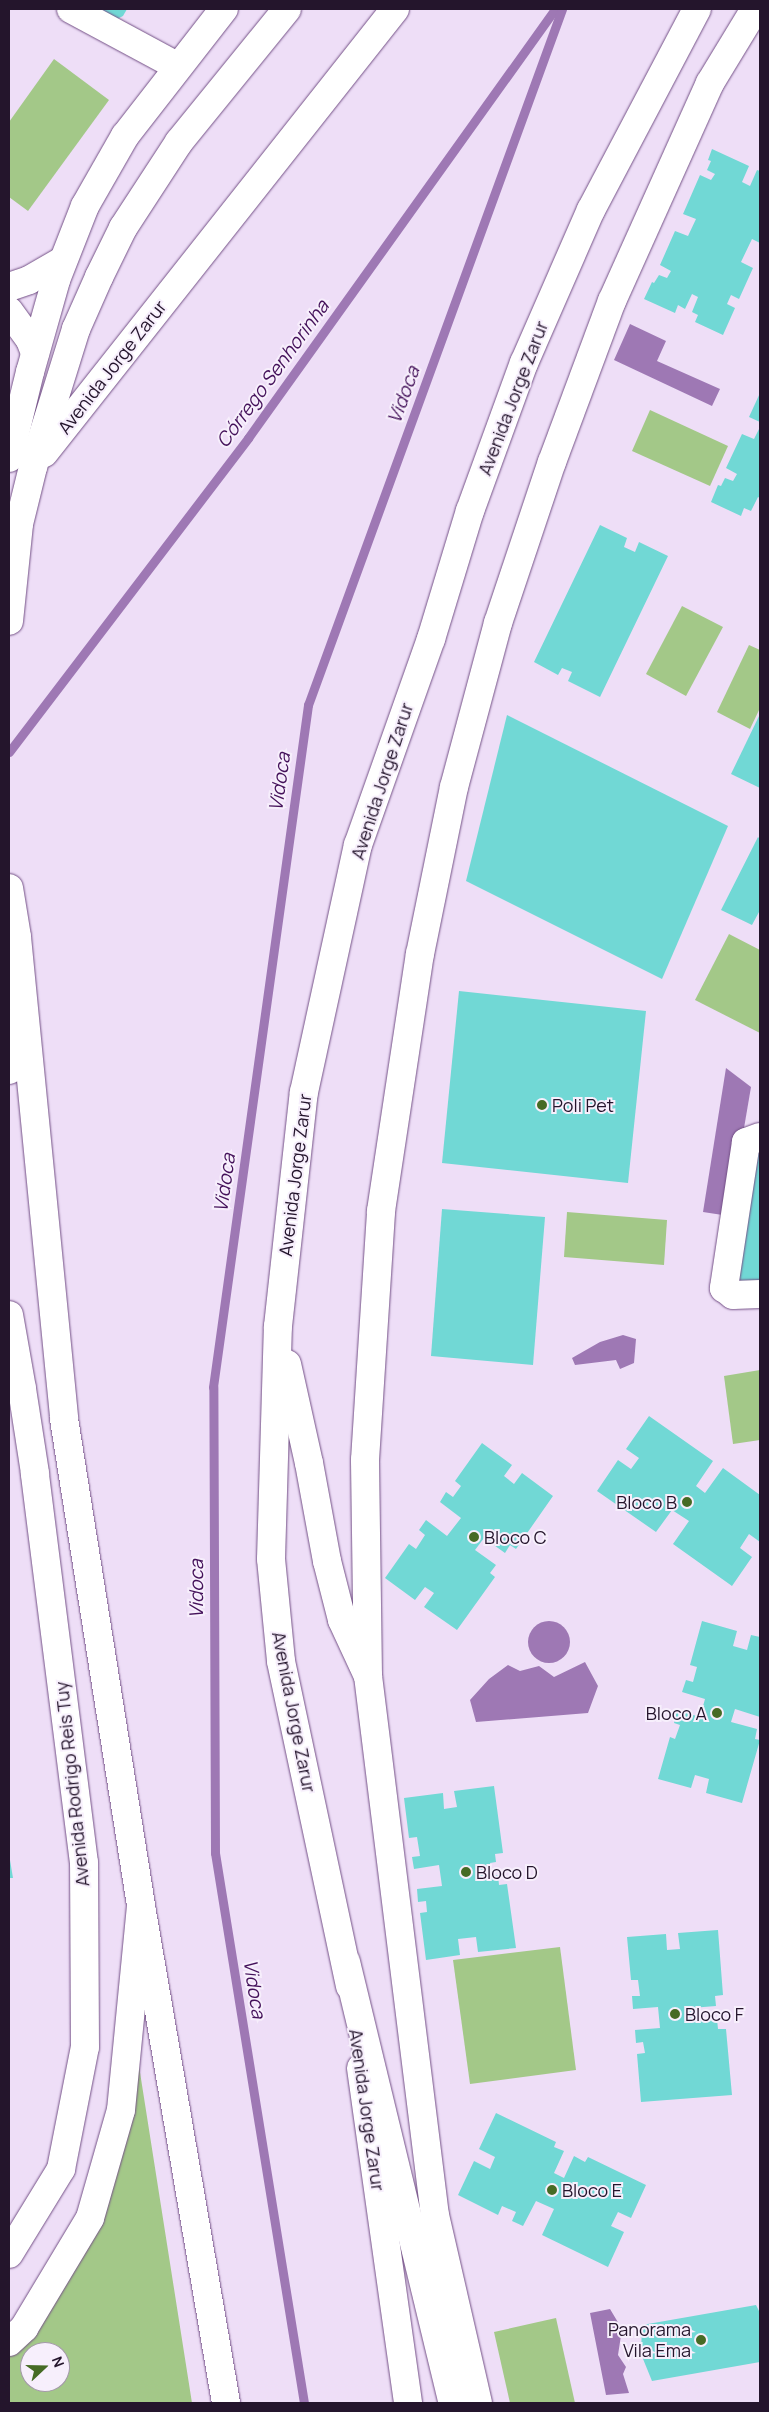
<!DOCTYPE html>
<html>
<head>
<meta charset="utf-8">
<style>
  body { margin:0 }
  #map { position:relative; width:769px; height:2412px; overflow:hidden; background:#eedef7; font-family:Manrope,sans-serif }
  div>[style] { position:absolute }
  [style*='--x'] { left:calc(var(--x)*1px); top:calc(var(--y)*1px); width:calc(var(--w)*1px); rotate:calc(var(--a)*1deg) }
  .green>* { inset:0; background:#a3c888 }
  .water>* { inset:0; background:#9e78b4 }
  .round { border-radius:50% }
  .stream>* { height:9px; margin:-4.5px; padding:0 4.5px; transform-origin:4.5px; border-radius:4.5px; background:#9e78b4 }
  .building>* { inset:0; background:#71d8d5 }
  .roads { filter:drop-shadow(0 0 1px #735086) drop-shadow(0 0 1px #735086) }
  .street>* { height:28px; margin:-14px; padding:0 14px; transform-origin:14px; border-radius:14px; background:#fff }
  .primary>* { height:28px; margin:-14px; padding:0 14px; transform-origin:14px; border-radius:14px; background:#fff }
  .highway>* { height:28px; margin:-14px; padding:0 14px; transform-origin:14px; border-radius:14px; background:#fff }
  .dots>* { width:14px; height:14px; translate:-50% -50%; box-sizing:border-box; border:2px solid #f7effc; border-radius:50% }
  span { translate:-50% -50%; white-space:nowrap; text-align:center; line-height:1.15; -webkit-text-stroke:4px #f7effc; paint-order:stroke }
  .street-label { font-size:18px; color:#24152c }
  .poi-label { font-size:18px; color:#24152c }
  .left { translate:0 -50%; text-align:left }
  .right { translate:-100% -50%; text-align:right }
  .water-label { font-size:19px; color:#44115a; font-style:italic }
  .frame { position:absolute; inset:0; border:10px solid #24152c; pointer-events:none }
  .north { position:absolute; left:20px; top:2342px; width:50px; height:50px; box-sizing:border-box; background:#f7effc; border:1px solid #a398a9; border-radius:50%; rotate:69deg; font-size:14px; font-weight:700; line-height:20px; text-align:center; color:#24152c }
  .north::after { content:''; display:block; margin:auto; width:18px; height:22px; background:#466b25; clip-path:polygon(50% 0,100% 100%,50% 72%,0 100%) }
</style>
</head>
<body>
<div id="map">
  <div class="green">
    <div style="clip-path:polygon(54px 59px,109px 100px,28px 211px,9px 197px,9px 122px)"></div>
    <div style="clip-path:polygon(650px 410px,728px 446px,710px 486px,632px 451px)"></div>
    <div style="clip-path:polygon(682px 606px,723px 627px,686px 696px,646px 674px)"></div>
    <div style="clip-path:polygon(749px 645px,760px 650px,760px 708px,750px 729px,717px 712px)"></div>
    <div style="clip-path:polygon(729px 934px,760px 950px,760px 1033px,695px 1000px)"></div>
    <div style="clip-path:polygon(567px 1212px,667px 1220px,664px 1265px,564px 1257px)"></div>
    <div style="clip-path:polygon(760px 1370px,760px 1440px,733px 1444px,724px 1376px)"></div>
    <div style="clip-path:polygon(560px 1947px,576px 2070px,470px 2084px,453px 1960px)"></div>
    <div style="clip-path:polygon(evenodd,139px 2066px,192px 2403px,9px 2403px,9px 2355px,40px 2321px,139px 2066px,30px 2352px,60px 2352px,60px 2382px,30px 2382px,30px 2352px)"></div>
    <div style="clip-path:polygon(556px 2318px,575px 2403px,510px 2403px,494px 2332px)"></div>
  </div>
  <div class="water">
    <div style="clip-path:polygon(630px 324px,666px 341px,657px 361px,720px 389px,712px 406px,614px 360px)"></div>
    <div style="clip-path:polygon(726px 1068px,751px 1087px,729px 1216px,703px 1212px)"></div>
    <div style="clip-path:polygon(623px 1335px,636px 1339px,634px 1363px,620px 1369px,616px 1360px,575px 1365px,572px 1358px,600px 1342px)"></div>
    <div class="round" style="left:528px;top:1621px;width:42px;height:42px"></div>
    <div style="clip-path:polygon(585px 1662px,598px 1686px,588px 1713px,476px 1722px,470px 1700px,489px 1679px,508px 1665px,520px 1671px,539px 1666px,554px 1677px)"></div>
    <div style="clip-path:polygon(610px 2309px,622px 2329px,618px 2355px,626px 2367px,623px 2374px,629px 2393px,606px 2395px,590px 2313px)"></div>
  </div>
  <div class="stream">
    <div style="--x:9;--y:752;--w:395;--a:-52.7"></div>
    <div style="--x:248;--y:438;--w:528;--a:-54.41"></div>
    <div style="--x:304;--y:2403;--w:557;--a:-99.19"></div>
    <div style="--x:215;--y:1853;--w:466;--a:-90.2"></div>
    <div style="--x:213;--y:1387;--w:689;--a:-82.07"></div>
    <div style="--x:308;--y:705;--w:741;--a:-69.95"></div>
  </div>
  <div class="building">
    <div style="clip-path:polygon(89px 9px,127px 9px,123px 16px,117px 19px)"></div>
    <div style="clip-path:polygon(712px 149px,749px 166px,742px 182px,750px 186px,757px 170px,760px 171px,760px 243px,752px 239px,741px 262px,753px 268px,739px 299px,731px 295px,727px 304px,735px 308px,723px 335px,695px 322px,698px 315px,692px 312px,698px 297px,692px 294px,685px 309px,678px 305px,675px 313px,644px 299px,652px 282px,654px 283px,659px 275px,667px 278px,671px 271px,660px 265px,675px 231px,688px 236px,696px 219px,683px 214px,700px 175px,711px 180px,715px 174px,707px 170px,711px 161px,708px 160px)"></div>
    <div style="clip-path:polygon(760px 393px,760px 422px,749px 417px)"></div>
    <div style="clip-path:polygon(760px 427px,760px 498px,758px 497px,751px 511px,744px 508px,741px 516px,711px 502px,718px 485px,721px 486px,725px 478px,733px 481px,737px 474px,726px 468px,742px 434px,754px 439px)"></div>
    <div style="clip-path:polygon(600px 525px,627px 538px,624px 547px,635px 552px,639px 542px,668px 556px,600px 697px,568px 681px,572px 672px,562px 668px,558px 675px,534px 662px)"></div>
    <div style="clip-path:polygon(760px 714px,760px 788px,731px 774px)"></div>
    <div style="clip-path:polygon(507px 715px,728px 826px,662px 979px,466px 881px)"></div>
    <div style="clip-path:polygon(758px 837px,760px 839px,760px 913px,759px 912px,752px 925px,721px 910px)"></div>
    <div style="clip-path:polygon(459px 991px,646px 1011px,628px 1183px,442px 1163px)"></div>
    <div style="clip-path:polygon(750px 1148px,760px 1149px,760px 1286px,737px 1284px)"></div>
    <div style="clip-path:polygon(442px 1209px,545px 1217px,533px 1365px,431px 1356px)"></div>
    <div style="clip-path:polygon(649px 1416px,713px 1461px,696px 1486px,705px 1493px,723px 1468px,760px 1495px,760px 1542px,749px 1534px,740px 1548px,752px 1557px,732px 1586px,673px 1544px,689px 1521px,672px 1510px,656px 1532px,597px 1491px,618px 1460px,631px 1469px,639px 1458px,626px 1449px)"></div>
    <div style="clip-path:polygon(482px 1443px,512px 1465px,504px 1476px,514px 1484px,522px 1473px,553px 1496px,516px 1549px,510px 1545px,505px 1553px,484px 1538px,475px 1550px,496px 1565px,490px 1573px,495px 1577px,457px 1630px,424px 1607px,434px 1593px,425px 1587px,415px 1600px,385px 1578px,409px 1544px,416px 1549px,425px 1535px,419px 1530px,426px 1520px,447px 1536px,461px 1518px,440px 1502px,446px 1492px,453px 1497px,461px 1486px,455px 1481px)"></div>
    <div style="clip-path:polygon(702px 1621px,737px 1631px,733px 1646px,747px 1650px,751px 1635px,760px 1637px,760px 1717px,735px 1709px,731px 1722px,757px 1729px,755px 1739px,760px 1740px,742px 1803px,706px 1793px,709px 1779px,695px 1775px,691px 1788px,658px 1779px,670px 1737px,675px 1739px,680px 1725px,674px 1723px,677px 1710px,700px 1717px,705px 1699px,682px 1692px,686px 1680px,693px 1682px,697px 1667px,690px 1665px)"></div>
    <div style="clip-path:polygon(494px 1786px,503px 1853px,495px 1854px,496px 1862px,490px 1863px,492px 1876px,498px 1875px,499px 1885px,507px 1884px,516px 1948px,478px 1952px,476px 1937px,458px 1939px,460px 1955px,426px 1960px,420px 1913px,427px 1912px,426px 1901px,418px 1902px,417px 1889px,442px 1886px,439px 1865px,414px 1869px,412px 1857px,420px 1856px,417px 1837px,409px 1838px,404px 1798px,443px 1793px,444px 1809px,457px 1807px,454px 1791px)"></div>
    <div style="clip-path:polygon(9px 1854px,13px 1878px,9px 1878px)"></div>
    <div style="clip-path:polygon(718px 1930px,723px 1995px,715px 1996px,716px 2006px,691px 2008px,692px 2021px,717px 2019px,718px 2029px,726px 2029px,732px 2095px,641px 2102px,637px 2054px,645px 2053px,643px 2042px,636px 2043px,635px 2030px,660px 2028px,658px 2007px,633px 2009px,632px 1996px,640px 1996px,638px 1980px,631px 1980px,627px 1937px,666px 1934px,667px 1950px,680px 1949px,678px 1933px)"></div>
    <div style="clip-path:polygon(496px 2113px,556px 2142px,554px 2147px,564px 2151px,554px 2173px,564px 2178px,574px 2156px,585px 2162px,588px 2157px,646px 2185px,631px 2218px,618px 2212px,611px 2226px,624px 2232px,608px 2267px,542px 2235px,554px 2209px,536px 2201px,523px 2226px,512px 2221px,516px 2212px,502px 2206px,498px 2215px,458px 2195px,474px 2161px,490px 2169px,495px 2157px,479px 2149px)"></div>
    <div style="clip-path:polygon(756px 2305px,760px 2313px,760px 2362px,652px 2381px,641px 2354px,642px 2325px)"></div>
  </div>
  <div class="roads">
    <div class="street">
      <div style="--x:71;--y:9;--w:120;--a:28.3"></div>
      <div style="--x:9;--y:287;--w:21;--a:-19"></div>
      <div style="--x:29;--y:280;--w:39;--a:-30"></div>
      <div style="--x:9;--y:311;--w:36;--a:54"></div>
      <div style="--x:30;--y:340;--w:14;--a:69"></div>
      <div style="--x:9;--y:458;--w:89;--a:-76.3"></div>
      <div style="--x:30;--y:372;--w:96;--a:-74.2"></div>
      <div style="--x:56;--y:280;--w:79;--a:-68.6"></div>
      <div style="--x:85;--y:206;--w:81;--a:-60.3"></div>
      <div style="--x:125;--y:136;--w:161;--a:-52.1"></div>
      <div style="--x:760;--y:1137;--w:15;--a:160"></div>
      <div style="--x:746;--y:1142;--w:148;--a:98.6"></div>
      <div style="--x:724;--y:1288;--w:11;--a:38"></div>
      <div style="--x:733;--y:1295;--w:27;--a:-2"></div>
      <div style="--x:9;--y:2254;--w:100;--a:-58.5"></div>
      <div style="--x:61;--y:2169;--w:124;--a:-78.9"></div>
      <div style="--x:85;--y:2047;--w:184;--a:-90.3"></div>
      <div style="--x:84;--y:1863;--w:393;--a:-97.2"></div>
      <div style="--x:35;--y:1473;--w:85;--a:-98.8"></div>
      <div style="--x:478;--y:2403;--w:192;--a:-102.9"></div>
      <div style="--x:435;--y:2216;--w:544;--a:-97.07"></div>
      <div style="--x:368;--y:1676;--w:216;--a:-90.8"></div>
      <div style="--x:365;--y:1460;--w:250;--a:-86.3"></div>
      <div style="--x:381;--y:1211;--w:260;--a:-81.4"></div>
      <div style="--x:420;--y:954;--w:170;--a:-78.5"></div>
      <div style="--x:454;--y:787;--w:170;--a:-75"></div>
      <div style="--x:498;--y:623;--w:170;--a:-71.5"></div>
      <div style="--x:552;--y:462;--w:172;--a:-69.6"></div>
      <div style="--x:612;--y:301;--w:239;--a:-65.8"></div>
      <div style="--x:710;--y:83;--w:87;--a:-58.7"></div>
    </div>
    <div class="primary">
      <div style="--x:44;--y:453;--w:566;--a:-51.67"></div>
      <div style="--x:9;--y:621;--w:98;--a:-84.1"></div>
      <div style="--x:19;--y:524;--w:59;--a:-76.2"></div>
      <div style="--x:33;--y:467;--w:145;--a:-72.7"></div>
      <div style="--x:76;--y:329;--w:57;--a:-66.1"></div>
      <div style="--x:99;--y:277;--w:55;--a:-63.9"></div>
      <div style="--x:123;--y:228;--w:103;--a:-56.9"></div>
      <div style="--x:179;--y:142;--w:171;--a:-50.9"></div>
      <div style="--x:9;--y:888;--w:50;--a:80.7"></div>
      <div style="--x:17;--y:937;--w:484;--a:84.4"></div>
      <div style="--x:64;--y:1419;--w:493;--a:81"></div>
      <div style="--x:141;--y:1906;--w:504;--a:80.29"></div>
      <div style="--x:9;--y:1070;--w:47;--a:-86.3"></div>
      <div style="--x:9;--y:1315;--w:75;--a:80"></div>
      <div style="--x:287;--y:1364;--w:101;--a:77.5"></div>
      <div style="--x:309;--y:1463;--w:100;--a:79.6"></div>
      <div style="--x:327;--y:1561;--w:61;--a:75.7"></div>
      <div style="--x:342;--y:1620;--w:62;--a:65.1"></div>
      <div style="--x:350;--y:1986;--w:332;--a:-102"></div>
      <div style="--x:281;--y:1661;--w:102;--a:-95.6"></div>
      <div style="--x:271;--y:1559;--w:233;--a:-88.3"></div>
      <div style="--x:278;--y:1326;--w:235;--a:-83.7"></div>
      <div style="--x:304;--y:1092;--w:253;--a:-77.7"></div>
      <div style="--x:358;--y:845;--w:219;--a:-70.5"></div>
      <div style="--x:431;--y:639;--w:134;--a:-73.1"></div>
      <div style="--x:470;--y:511;--w:158;--a:-70"></div>
      <div style="--x:524;--y:363;--w:167;--a:-66.4"></div>
      <div style="--x:591;--y:210;--w:227;--a:-62.2"></div>
      <div style="--x:361;--y:2068;--w:338;--a:82"></div>
    </div>
    <div class="highway">
      <div style="--x:346;--y:1962;--w:454;--a:76.4"></div>
      <div style="--x:9;--y:2342;--w:21;--a:-43"></div>
      <div style="--x:24;--y:2328;--w:128;--a:-59"></div>
      <div style="--x:90;--y:2218;--w:112;--a:-74"></div>
      <div style="--x:121;--y:2110;--w:205;--a:-84.4"></div>
    </div>
  </div>
  <div class="dots">
    <div style="left:542px;top:1105px;background:#466b25"></div>
    <div style="left:687px;top:1502px;background:#466b25"></div>
    <div style="left:474px;top:1537px;background:#466b25"></div>
    <div style="left:717px;top:1713px;background:#466b25"></div>
    <div style="left:466px;top:1872px;background:#466b25"></div>
    <div style="left:675px;top:2014px;background:#466b25"></div>
    <div style="left:552px;top:2190px;background:#466b25"></div>
    <div style="left:701px;top:2340px;background:#466b25"></div>
  </div>
  <div class="street-label">
    <span style="left:112px;top:367px;rotate:-52deg">Avenida Jorge Zarur</span>
    <span style="left:513px;top:398px;rotate:-69deg">Avenida Jorge Zarur</span>
    <span style="left:382px;top:781px;rotate:-72deg">Avenida Jorge Zarur</span>
    <span style="left:295px;top:1175px;rotate:-83deg">Avenida Jorge Zarur</span>
    <span style="left:294px;top:1712px;rotate:79deg">Avenida Jorge Zarur</span>
    <span style="left:72px;top:1784px;rotate:-96deg">Avenida Rodrigo Reis Tuy</span>
    <span style="left:367px;top:2110px;rotate:82deg">Avenida Jorge Zarur</span>
  </div>
  <div class="poi-label">
    <span class="left" style="left:552px;top:1105px">Poli Pet</span>
    <span class="right" style="left:677px;top:1502px">Bloco B</span>
    <span class="left" style="left:484px;top:1537px">Bloco C</span>
    <span class="right" style="left:707px;top:1713px">Bloco A</span>
    <span class="left" style="left:476px;top:1872px">Bloco D</span>
    <span class="left" style="left:685px;top:2014px">Bloco F</span>
    <span class="left" style="left:562px;top:2190px">Bloco E</span>
    <span class="right" style="left:691px;top:2340px">Panorama<br>Vila Ema</span>
  </div>
  <div class="water-label">
    <span style="left:273px;top:374px;rotate:-54deg">Córrego Senhorinha</span>
    <span style="left:404px;top:395px;rotate:-70deg">Vidoca</span>
    <span style="left:280px;top:782px;rotate:-82deg">Vidoca</span>
    <span style="left:225px;top:1183px;rotate:-82deg">Vidoca</span>
    <span style="left:197px;top:1589px;rotate:-90deg">Vidoca</span>
    <span style="left:254px;top:1989px;rotate:81deg">Vidoca</span>
  </div>
  <div class="frame"></div>
  <div class="north">N</div>
</div>
</body>
</html>
